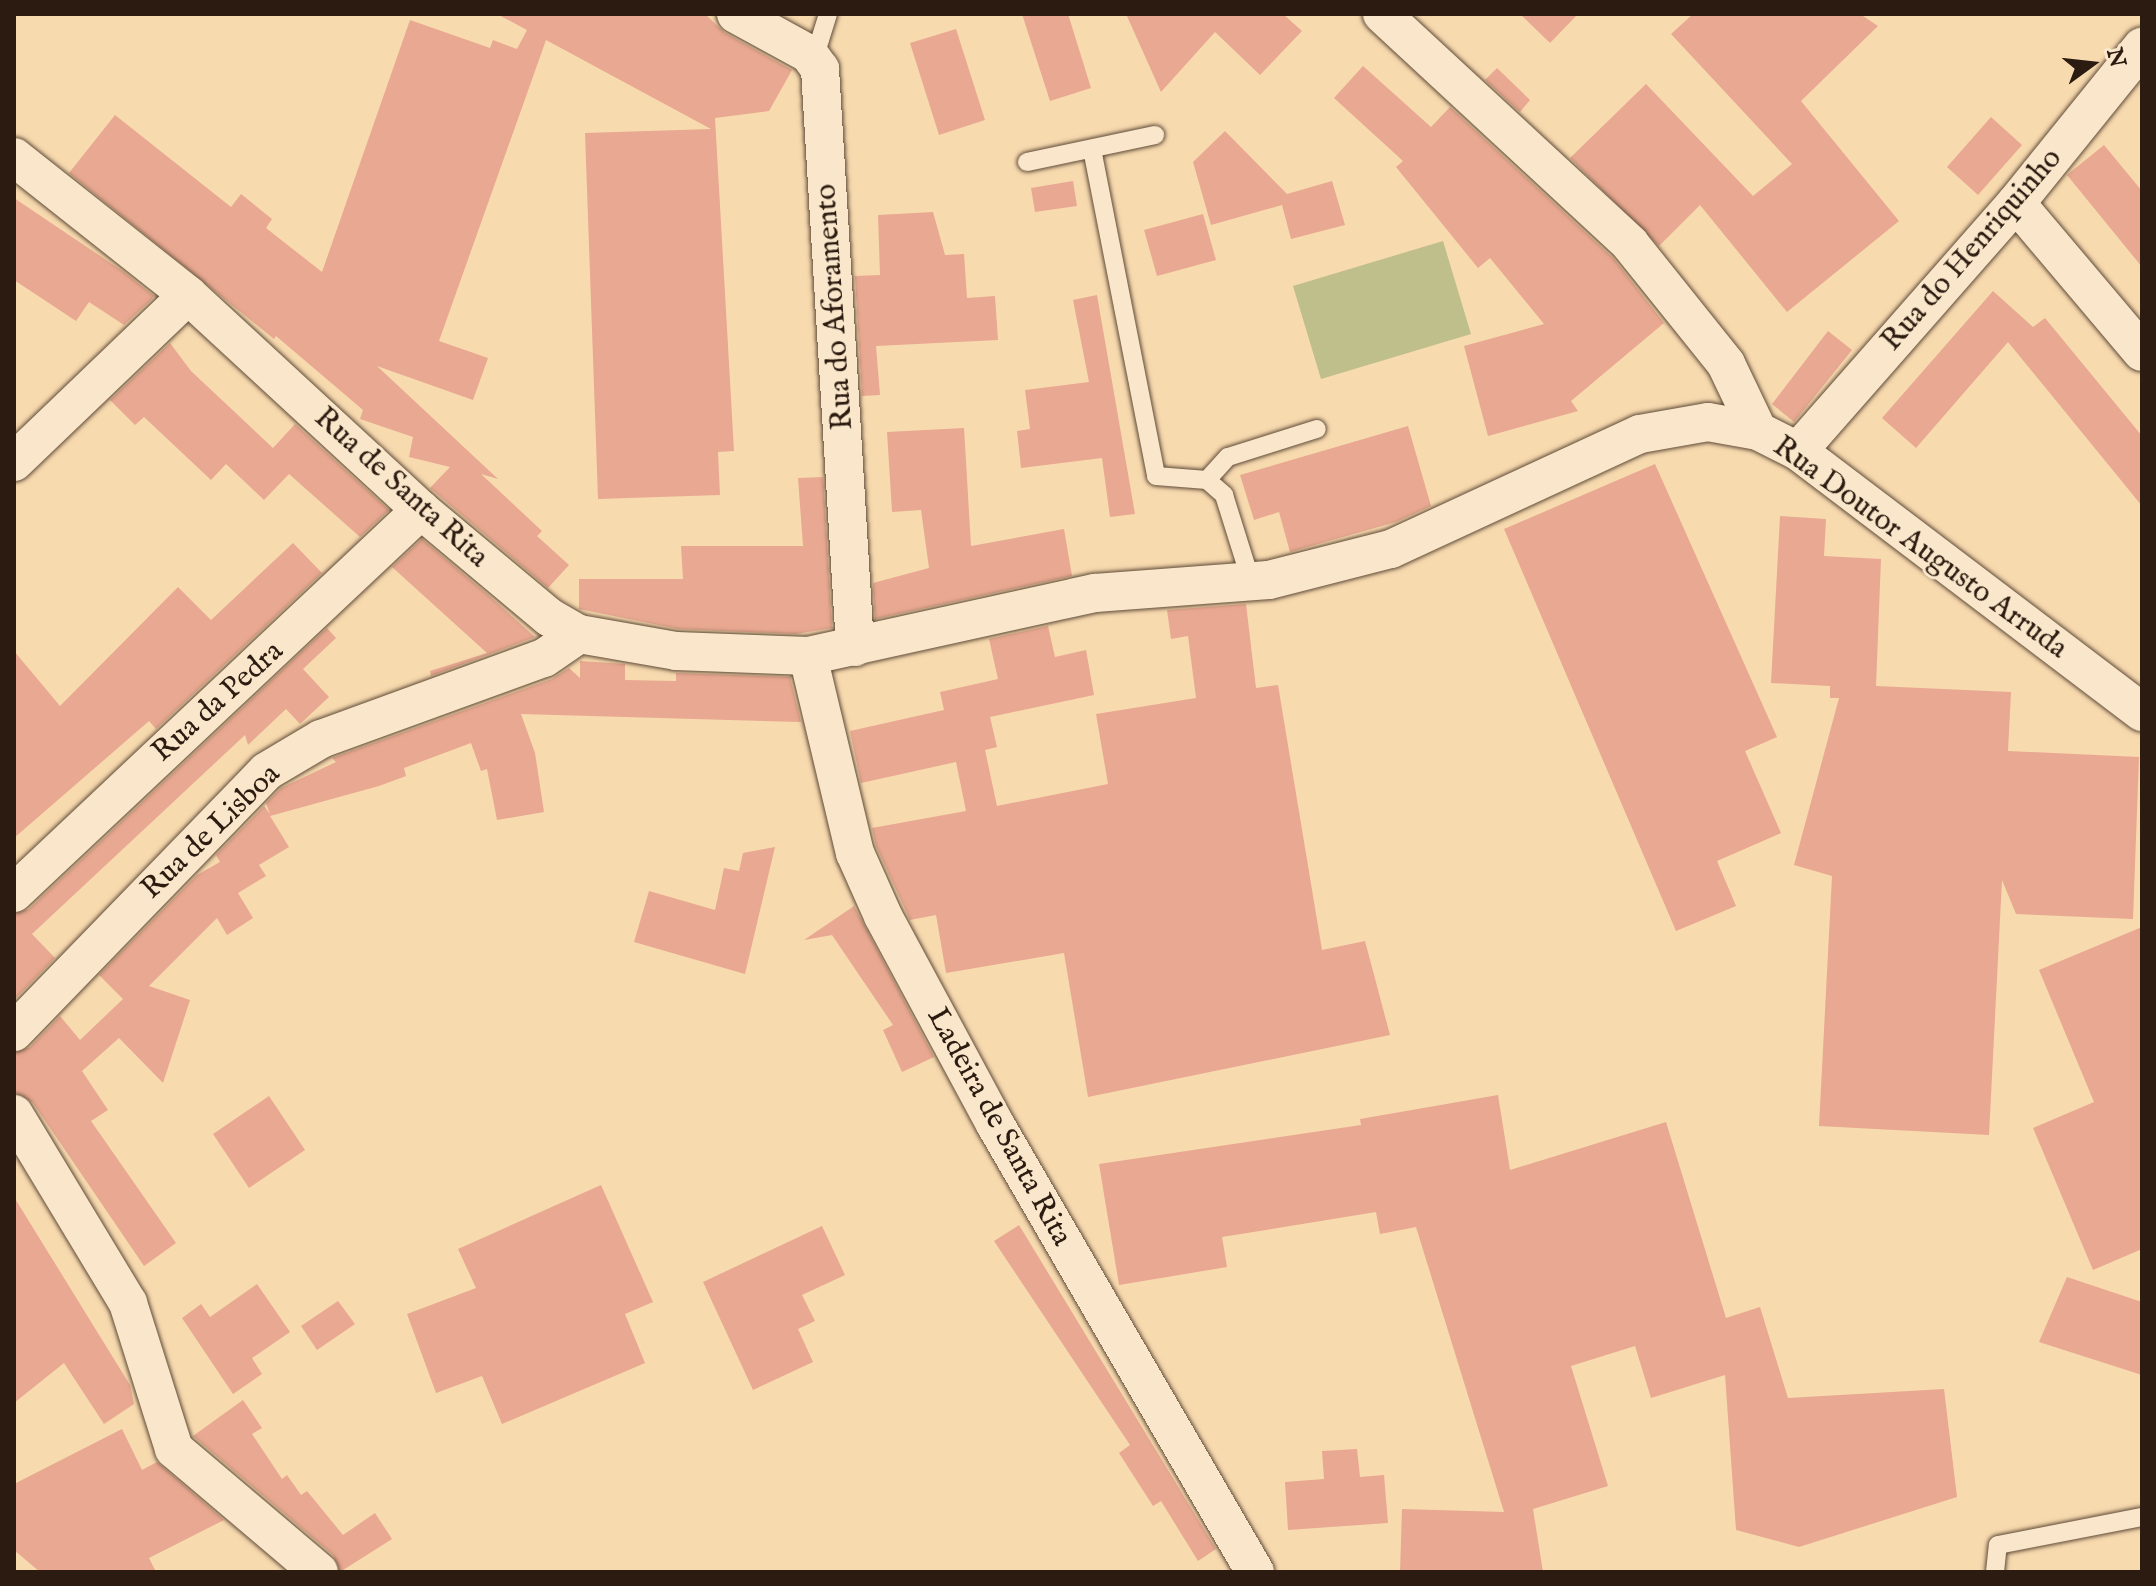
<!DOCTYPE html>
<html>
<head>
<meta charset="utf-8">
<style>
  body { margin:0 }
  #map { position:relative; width:2156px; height:1586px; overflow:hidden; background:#f8daaf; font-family:"IM FELL English",serif }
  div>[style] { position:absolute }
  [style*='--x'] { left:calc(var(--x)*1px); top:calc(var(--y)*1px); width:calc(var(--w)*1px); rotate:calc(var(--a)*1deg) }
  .green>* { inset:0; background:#bebf8a }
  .building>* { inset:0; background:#e9a891 }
  .roads { filter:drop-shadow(0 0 2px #5f4b38) drop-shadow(0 0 2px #5f4b38) }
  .lane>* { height:18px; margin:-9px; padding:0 9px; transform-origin:9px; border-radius:9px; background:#fae7cb }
  .street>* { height:38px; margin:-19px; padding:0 19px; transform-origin:19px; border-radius:19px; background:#fae7cb }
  span { translate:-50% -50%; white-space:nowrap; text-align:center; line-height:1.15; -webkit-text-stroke:6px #fae7cb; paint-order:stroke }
  .street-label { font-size:30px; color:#2c1b10 }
  .frame { position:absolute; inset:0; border:16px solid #2c1b10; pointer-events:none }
  .north { position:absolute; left:2052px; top:24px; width:80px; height:80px; -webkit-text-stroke:6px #fae7cb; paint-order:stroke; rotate:75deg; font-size:22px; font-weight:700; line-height:32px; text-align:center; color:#2c1b10 }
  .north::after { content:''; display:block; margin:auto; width:28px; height:36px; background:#2c1b10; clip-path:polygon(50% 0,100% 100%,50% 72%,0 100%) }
</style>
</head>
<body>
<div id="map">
  <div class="green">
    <div style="clip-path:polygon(1443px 241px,1471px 334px,1321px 379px,1293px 286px)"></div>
  </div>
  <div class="building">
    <div style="clip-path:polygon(497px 14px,705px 14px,725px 33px,792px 70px,769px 111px,715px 118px,734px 451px,718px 452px,720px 495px,598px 499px,585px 133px,711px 129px,546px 40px,439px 341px,488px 358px,473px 400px,377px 366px,498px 479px,481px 474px,542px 531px,537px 536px,569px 565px,548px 588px,430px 488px,450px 467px,409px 457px,413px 437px,360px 419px,363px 410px,276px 336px,274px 339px,69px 173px,115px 115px,231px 207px,241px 194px,272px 219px,266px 228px,322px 272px,410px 20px,490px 48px,493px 40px,517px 49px,527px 30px)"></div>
    <div style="clip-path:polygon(1022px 14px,1068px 14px,1091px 88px,1050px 101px)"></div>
    <div style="clip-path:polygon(1126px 14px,1283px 14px,1302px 31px,1260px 75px,1215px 32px,1161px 92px)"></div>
    <div style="clip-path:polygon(1520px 14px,1578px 14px,1550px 43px)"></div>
    <div style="clip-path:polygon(1693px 14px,1860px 14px,1878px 26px,1801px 101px,1899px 221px,1787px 312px,1700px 205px,1659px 246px,1570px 158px,1646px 84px,1753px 196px,1792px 164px,1671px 34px)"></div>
    <div style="clip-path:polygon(956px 29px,985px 120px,939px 135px,910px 43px)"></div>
    <div style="clip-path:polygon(1363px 66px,1431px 127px,1450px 107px,1614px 259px,1664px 323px,1571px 401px,1578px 411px,1488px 436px,1464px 346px,1544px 324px,1490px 258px,1478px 268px,1396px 167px,1403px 161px,1334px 98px)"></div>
    <div style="clip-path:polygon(1497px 68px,1530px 100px,1520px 112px,1485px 80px)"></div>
    <div style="clip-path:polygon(1991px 117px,2022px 145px,1978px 195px,1947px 167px)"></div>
    <div style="clip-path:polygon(1225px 131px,1287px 194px,1332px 181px,1345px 225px,1291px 239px,1282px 205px,1211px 225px,1193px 162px)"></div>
    <div style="clip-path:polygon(2104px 145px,2142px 191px,2142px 267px,2067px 175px)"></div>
    <div style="clip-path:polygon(1073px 181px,1077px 206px,1035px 212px,1031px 188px)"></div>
    <div style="clip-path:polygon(14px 198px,124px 272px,154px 296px,151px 300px,124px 325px,89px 302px,76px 321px,14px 280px)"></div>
    <div style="clip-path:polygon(933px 212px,945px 255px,964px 254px,967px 298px,995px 296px,998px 340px,876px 346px,880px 395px,862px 396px,855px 276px,880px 275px,878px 215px)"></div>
    <div style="clip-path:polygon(1203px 214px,1216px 260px,1157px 276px,1144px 230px)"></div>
    <div style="clip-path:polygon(1993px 291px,2033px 327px,2045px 318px,2142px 436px,2142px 506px,2008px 342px,1916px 448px,1882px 418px)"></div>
    <div style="clip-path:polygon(1097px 295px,1135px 514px,1110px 517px,1102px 458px,1021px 468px,1017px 431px,1030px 429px,1025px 390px,1089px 382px,1073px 300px)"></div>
    <div style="clip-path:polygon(1828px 331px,1852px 350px,1794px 422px,1772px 404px)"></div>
    <div style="clip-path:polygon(170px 343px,191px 371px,273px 448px,295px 424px,389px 510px,360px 537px,289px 474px,264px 500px,226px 464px,211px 480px,144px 417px,135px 425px,110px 400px)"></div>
    <div style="clip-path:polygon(1408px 426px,1431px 506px,1396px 522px,1290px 552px,1279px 512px,1254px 520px,1240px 475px)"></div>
    <div style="clip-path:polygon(964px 428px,971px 546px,1064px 529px,1072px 576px,875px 619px,873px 583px,929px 568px,921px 510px,892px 512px,887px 432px)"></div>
    <div style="clip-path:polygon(1655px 464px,1777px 737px,1745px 751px,1781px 833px,1717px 861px,1736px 906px,1676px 931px,1504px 529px)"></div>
    <div style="clip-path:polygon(823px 477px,832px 628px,796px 634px,678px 629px,579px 609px,579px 579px,683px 579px,681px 546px,803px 546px,798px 478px)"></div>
    <div style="clip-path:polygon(1780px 516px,1826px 519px,1824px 556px,1881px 559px,1876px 686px,2011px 692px,2008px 751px,2139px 757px,2133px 919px,2016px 914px,2002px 880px,1989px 1135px,1819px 1126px,1832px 876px,1794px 865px,1839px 698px,1830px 698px,1830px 686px,1771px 683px)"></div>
    <div style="clip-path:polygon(422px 539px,487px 594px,535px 637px,431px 676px,430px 671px,487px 653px,392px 567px)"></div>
    <div style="clip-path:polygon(293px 543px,322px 573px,156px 729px,149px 721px,14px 838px,14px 651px,60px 706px,178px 587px,211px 620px)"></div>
    <div style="clip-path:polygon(1246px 604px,1256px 688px,1278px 685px,1322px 950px,1365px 941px,1390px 1035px,1088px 1097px,1064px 953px,946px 973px,936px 915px,910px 920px,876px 846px,872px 828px,966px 811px,956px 762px,861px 783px,850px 731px,944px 710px,940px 692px,998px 679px,989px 639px,1048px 626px,1055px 657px,1086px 650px,1094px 695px,990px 717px,997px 747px,985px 750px,997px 806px,1108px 784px,1096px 714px,1196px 698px,1188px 636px,1171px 639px,1167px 610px)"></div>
    <div style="clip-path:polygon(327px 628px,336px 638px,303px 669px,329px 697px,300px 724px,286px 709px,248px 745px,245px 735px,32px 934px,55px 958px,14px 1000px,14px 914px,29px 909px)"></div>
    <div style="clip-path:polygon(580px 661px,625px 664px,625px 680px,676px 681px,676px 673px,790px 677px,801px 722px,521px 714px,535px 753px,544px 812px,497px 820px,487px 769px,481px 771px,471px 743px,404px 768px,406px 776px,379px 786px,270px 816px,289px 847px,259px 865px,266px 876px,238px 893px,253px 918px,227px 935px,217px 918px,149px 986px,190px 1000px,163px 1083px,119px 1038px,82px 1071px,108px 1110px,91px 1121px,176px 1243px,144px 1266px,33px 1103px,14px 1092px,14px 1053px,30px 1047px,60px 1016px,80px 1040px,123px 999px,99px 975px,197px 875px,220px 862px,216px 855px,264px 806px,270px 814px,266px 803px,281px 788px,336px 762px,332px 758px,552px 679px,569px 668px,580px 678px)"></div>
    <div style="clip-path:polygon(775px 847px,745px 974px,634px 942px,649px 891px,715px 910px,724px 868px,739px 871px,743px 853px)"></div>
    <div style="clip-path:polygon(854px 906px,934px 1057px,902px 1072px,883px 1030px,893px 1025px,832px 935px,804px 940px)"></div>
    <div style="clip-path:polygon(2142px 927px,2142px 1249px,2093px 1270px,2033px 1128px,2094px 1102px,2039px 970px)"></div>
    <div style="clip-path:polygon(1498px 1095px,1510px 1170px,1666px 1122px,1726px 1318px,1760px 1307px,1788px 1398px,1944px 1389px,1957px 1497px,1799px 1547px,1736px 1530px,1725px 1375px,1651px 1398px,1635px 1346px,1571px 1366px,1608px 1486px,1533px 1509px,1543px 1572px,1400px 1572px,1402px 1509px,1504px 1512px,1416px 1227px,1380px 1234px,1376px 1212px,1222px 1237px,1227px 1267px,1119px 1285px,1099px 1164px,1361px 1125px,1360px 1119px)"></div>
    <div style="clip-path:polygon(269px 1096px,305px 1150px,249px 1188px,213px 1134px)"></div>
    <div style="clip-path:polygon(601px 1185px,653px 1302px,625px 1314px,645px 1363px,502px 1424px,482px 1376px,436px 1393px,407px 1314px,476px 1288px,458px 1249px)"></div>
    <div style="clip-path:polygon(14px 1197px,130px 1385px,134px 1404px,104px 1424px,64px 1363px,14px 1403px)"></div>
    <div style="clip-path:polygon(1019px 1225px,1216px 1549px,1198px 1561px,1161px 1501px,1153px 1506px,1119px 1453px,1130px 1445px,994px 1241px)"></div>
    <div style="clip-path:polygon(822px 1226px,845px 1275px,802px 1295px,815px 1321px,798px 1329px,813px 1362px,753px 1390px,703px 1282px)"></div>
    <div style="clip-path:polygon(2067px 1277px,2142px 1302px,2142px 1375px,2039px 1342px)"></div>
    <div style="clip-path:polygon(257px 1284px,290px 1332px,252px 1358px,262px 1374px,233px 1394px,182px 1318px,201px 1304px,210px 1317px)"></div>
    <div style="clip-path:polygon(338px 1301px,355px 1324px,317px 1350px,301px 1326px)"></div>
    <div style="clip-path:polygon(243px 1400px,262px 1428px,252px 1434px,282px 1479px,287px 1475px,301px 1495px,307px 1491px,343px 1535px,375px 1513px,392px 1539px,340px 1572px,333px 1555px,193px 1436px)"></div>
    <div style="clip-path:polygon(122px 1429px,142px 1470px,157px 1462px,224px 1520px,149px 1558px,156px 1572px,40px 1572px,14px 1550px,14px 1484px)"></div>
    <div style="clip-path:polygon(1357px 1449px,1360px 1477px,1384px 1475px,1388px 1523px,1288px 1530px,1285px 1482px,1324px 1479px,1322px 1451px)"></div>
  </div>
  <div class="roads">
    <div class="lane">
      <div style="--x:814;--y:59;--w:47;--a:-72.7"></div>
      <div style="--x:1092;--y:149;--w:333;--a:78.9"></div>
      <div style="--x:1156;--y:476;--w:51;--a:4.5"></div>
      <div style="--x:1207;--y:480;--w:23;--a:41"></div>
      <div style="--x:1224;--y:495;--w:90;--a:72.6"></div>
      <div style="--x:1027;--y:162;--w:131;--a:-11.9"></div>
      <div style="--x:1207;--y:480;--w:31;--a:-48"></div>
      <div style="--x:1228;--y:457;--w:93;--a:-17.5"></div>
      <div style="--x:1995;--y:1572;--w:27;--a:-84"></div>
      <div style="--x:1998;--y:1545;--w:147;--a:-11"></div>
    </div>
    <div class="street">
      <div style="--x:736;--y:14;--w:83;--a:28.7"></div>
      <div style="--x:809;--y:54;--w:19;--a:54"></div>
      <div style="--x:820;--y:69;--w:579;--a:86.53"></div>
      <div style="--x:1382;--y:14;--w:338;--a:42.8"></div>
      <div style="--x:1630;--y:244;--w:154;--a:51.3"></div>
      <div style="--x:1726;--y:364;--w:74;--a:64.5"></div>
      <div style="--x:14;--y:157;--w:222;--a:38.4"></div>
      <div style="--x:188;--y:295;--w:317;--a:42.7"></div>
      <div style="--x:421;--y:510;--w:167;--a:39.9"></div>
      <div style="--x:549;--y:617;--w:34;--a:30"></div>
      <div style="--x:579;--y:634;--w:98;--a:9.9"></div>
      <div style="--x:676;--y:651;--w:132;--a:2.2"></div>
      <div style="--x:808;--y:656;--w:294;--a:-12.4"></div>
      <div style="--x:1095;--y:593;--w:174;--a:-4.3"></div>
      <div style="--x:1269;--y:580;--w:126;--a:-14.3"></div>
      <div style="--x:1391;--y:549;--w:274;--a:-24.8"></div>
      <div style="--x:1640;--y:434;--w:69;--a:-10"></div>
      <div style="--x:1708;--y:422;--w:51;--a:10.2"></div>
      <div style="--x:1758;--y:431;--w:45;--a:26.6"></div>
      <div style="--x:1798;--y:451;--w:432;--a:37.2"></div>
      <div style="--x:2016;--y:203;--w:195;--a:49.8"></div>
      <div style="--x:1798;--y:451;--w:330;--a:-48.7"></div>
      <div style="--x:2016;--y:203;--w:201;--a:-51.1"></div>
      <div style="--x:14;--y:462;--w:241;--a:-43.8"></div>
      <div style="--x:808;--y:656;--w:203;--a:76.6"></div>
      <div style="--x:855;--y:853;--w:69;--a:66"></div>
      <div style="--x:883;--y:916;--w:236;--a:61.7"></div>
      <div style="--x:995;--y:1124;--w:518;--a:59.87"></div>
      <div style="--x:14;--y:893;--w:559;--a:-43.26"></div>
      <div style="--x:14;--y:1032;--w:363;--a:-45.9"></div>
      <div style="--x:267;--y:771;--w:63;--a:-30.7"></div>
      <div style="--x:321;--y:739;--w:237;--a:-20"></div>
      <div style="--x:544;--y:658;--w:42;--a:-34.4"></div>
      <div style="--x:14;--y:1114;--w:221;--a:58.9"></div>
      <div style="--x:128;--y:1303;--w:153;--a:72.5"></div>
      <div style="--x:174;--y:1449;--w:190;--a:40.3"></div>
    </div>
  </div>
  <div class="street-label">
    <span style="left:1972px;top:250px;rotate:-49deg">Rua do Henriquinho</span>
    <span style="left:835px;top:307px;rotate:-94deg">Rua do Aforamento</span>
    <span style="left:401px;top:488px;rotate:42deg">Rua de Santa Rita</span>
    <span style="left:1920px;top:548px;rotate:36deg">Rua Doutor Augusto Arruda</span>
    <span style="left:218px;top:702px;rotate:-42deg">Rua da Pedra</span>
    <span style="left:211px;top:832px;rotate:-44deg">Rua de Lisboa</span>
    <span style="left:999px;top:1127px;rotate:61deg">Ladeira de Santa Rita</span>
  </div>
  <div class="frame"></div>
  <div class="north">N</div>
</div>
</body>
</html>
